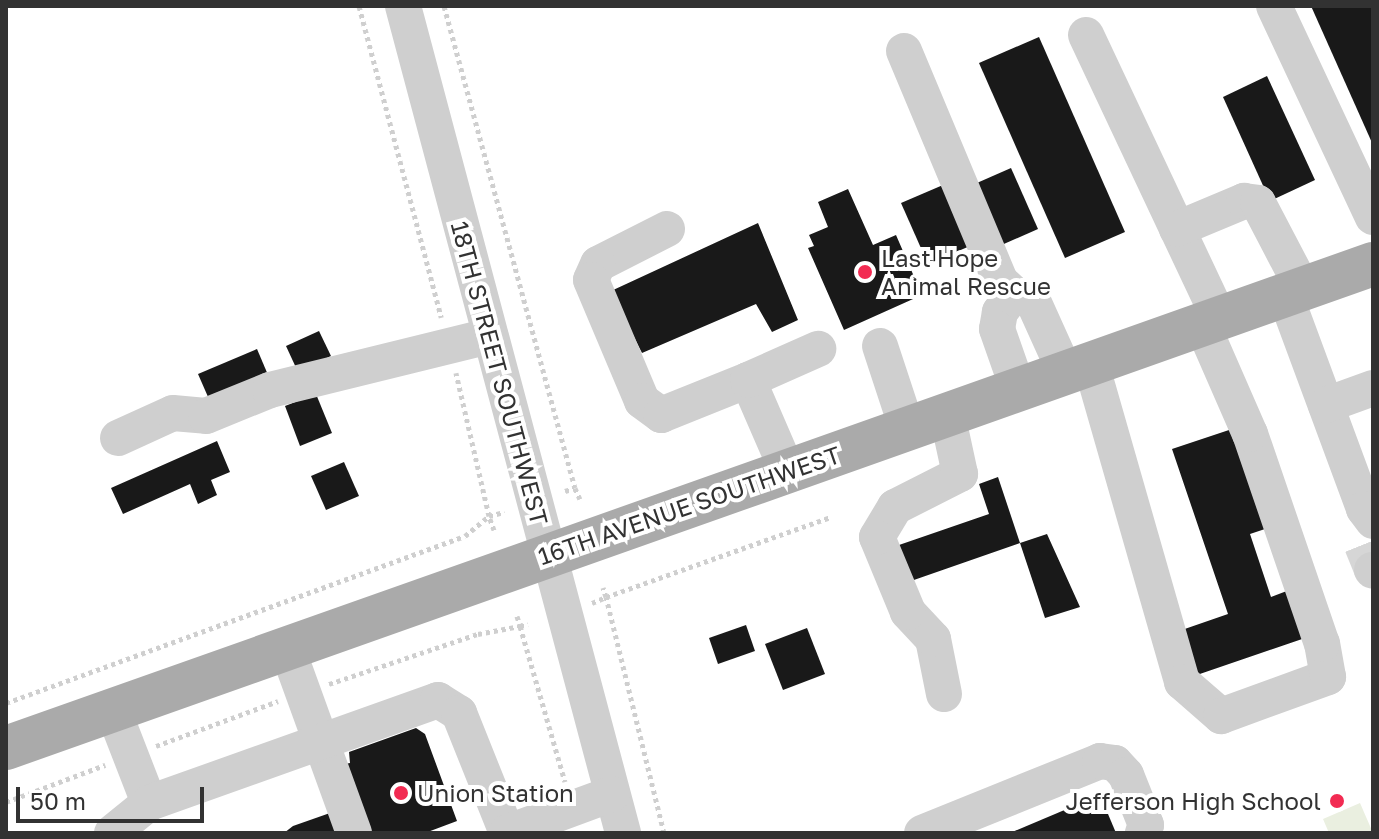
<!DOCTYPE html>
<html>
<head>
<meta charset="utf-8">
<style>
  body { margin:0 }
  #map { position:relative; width:1379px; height:839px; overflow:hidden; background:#fff; font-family:"Golos Text",sans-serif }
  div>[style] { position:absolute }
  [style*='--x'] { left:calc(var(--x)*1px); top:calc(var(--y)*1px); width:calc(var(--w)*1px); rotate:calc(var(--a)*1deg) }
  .green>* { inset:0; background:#eaefe0 }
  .building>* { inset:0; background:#191919 }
  .minor-tunnel>* { height:36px; margin-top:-18px; transform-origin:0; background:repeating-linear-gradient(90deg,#d6d6d6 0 36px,transparent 0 54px) }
  .path>* { height:5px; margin-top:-2.5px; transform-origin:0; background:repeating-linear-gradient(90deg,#cfcfcf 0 4px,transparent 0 8px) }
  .minor>* { height:36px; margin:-18px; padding:0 18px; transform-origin:18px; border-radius:18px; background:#cfcfcf }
  .major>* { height:44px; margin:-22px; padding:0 22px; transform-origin:22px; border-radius:22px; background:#aaa }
  .dots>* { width:22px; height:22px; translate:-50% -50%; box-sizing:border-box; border:4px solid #fff; border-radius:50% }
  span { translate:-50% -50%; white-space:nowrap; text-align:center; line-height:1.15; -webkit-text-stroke:8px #fff; paint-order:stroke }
  .poi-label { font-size:24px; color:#323232 }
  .left { translate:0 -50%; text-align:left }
  .right { translate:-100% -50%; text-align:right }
  .street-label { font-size:24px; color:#323232 }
  .frame { position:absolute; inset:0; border:8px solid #323232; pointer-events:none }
  .scale { position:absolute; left:16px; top:787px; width:188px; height:36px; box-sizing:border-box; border:4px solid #323232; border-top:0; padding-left:10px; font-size:24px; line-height:28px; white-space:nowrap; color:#323232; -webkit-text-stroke:6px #fff; paint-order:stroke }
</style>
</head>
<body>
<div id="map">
  <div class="green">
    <div style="clip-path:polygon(1360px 803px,1373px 833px,1329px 833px,1323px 819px)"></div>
  </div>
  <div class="building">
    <div style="clip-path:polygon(1311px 6px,1373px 6px,1373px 145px)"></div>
    <div style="clip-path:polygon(1039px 37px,1125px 232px,1065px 258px,979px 63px)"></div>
    <div style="clip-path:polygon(1267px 76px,1315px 180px,1270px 201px,1223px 97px)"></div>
    <div style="clip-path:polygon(1011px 168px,1038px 229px,997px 247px,970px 186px)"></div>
    <div style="clip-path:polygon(943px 185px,970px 246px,928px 264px,901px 203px)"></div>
    <div style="clip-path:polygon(848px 189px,873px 245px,896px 235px,922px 295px,844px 330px,808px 248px,814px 246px,809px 235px,828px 227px,818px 202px)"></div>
    <div style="clip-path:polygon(758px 223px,798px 320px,772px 332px,756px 304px,642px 353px,611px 291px)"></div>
    <div style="clip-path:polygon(319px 331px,331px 356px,298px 372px,286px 346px)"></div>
    <div style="clip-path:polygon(257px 349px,271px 382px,212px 406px,198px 374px)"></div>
    <div style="clip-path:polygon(316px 394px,332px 433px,300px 446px,285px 406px)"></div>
    <div style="clip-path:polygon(1238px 427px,1271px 527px,1250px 534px,1271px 597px,1292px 589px,1308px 637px,1191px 677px,1176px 632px,1228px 614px,1172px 449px)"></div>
    <div style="clip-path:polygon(217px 441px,230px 472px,211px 480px,217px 495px,198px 504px,190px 484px,123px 514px,111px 488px)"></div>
    <div style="clip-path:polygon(344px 462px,359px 496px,326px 510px,311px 476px)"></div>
    <div style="clip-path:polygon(998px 477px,1020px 543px,1047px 534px,1080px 607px,1045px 618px,1020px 543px,911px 581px,899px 545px,989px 514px,979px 484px)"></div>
    <div style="clip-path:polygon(746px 625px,755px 651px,718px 664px,709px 638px)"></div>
    <div style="clip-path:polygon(807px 628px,825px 674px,783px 690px,765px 644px)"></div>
    <div style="clip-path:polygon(416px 728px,425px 734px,457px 821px,425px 833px,371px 833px,345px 764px,350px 763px,349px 752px)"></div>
    <div style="clip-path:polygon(1100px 795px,1116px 833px,1010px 833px)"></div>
    <div style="clip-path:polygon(330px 813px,338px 833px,284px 833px,293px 826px)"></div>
  </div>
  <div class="minor-tunnel">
    <div style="--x:1362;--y:545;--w:27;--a:68"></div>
  </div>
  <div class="path">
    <div style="--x:359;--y:6;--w:322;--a:75.2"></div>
    <div style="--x:444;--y:6;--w:499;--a:74.8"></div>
    <div style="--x:565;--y:491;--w:10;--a:-17"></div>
    <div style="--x:575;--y:488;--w:12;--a:66"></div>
    <div style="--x:494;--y:530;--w:15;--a:-110"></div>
    <div style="--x:489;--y:516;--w:16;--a:-15"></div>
    <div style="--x:592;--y:603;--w:15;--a:-23"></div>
    <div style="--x:606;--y:597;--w:10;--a:-107"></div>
    <div style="--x:517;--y:616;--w:10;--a:73"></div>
    <div style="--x:520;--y:626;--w:8;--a:-14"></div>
    <div style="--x:329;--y:684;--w:157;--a:-18.6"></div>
    <div style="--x:478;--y:634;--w:43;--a:-10.8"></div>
    <div style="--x:520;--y:626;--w:162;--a:73.9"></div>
    <div style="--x:6;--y:703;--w:488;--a:-20"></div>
    <div style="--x:465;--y:536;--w:31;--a:-40"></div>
    <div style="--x:489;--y:516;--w:147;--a:-103"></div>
    <div style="--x:156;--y:746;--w:130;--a:-20.2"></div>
    <div style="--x:6;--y:802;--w:106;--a:-20.5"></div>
    <div style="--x:664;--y:833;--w:243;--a:-103.8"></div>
    <div style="--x:606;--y:597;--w:239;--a:-19.6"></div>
  </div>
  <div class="minor">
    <div style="--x:403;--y:6;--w:856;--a:75.1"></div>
    <div style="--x:1274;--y:6;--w:233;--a:64.9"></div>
    <div style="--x:1086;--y:35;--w:313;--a:64.8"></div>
    <div style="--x:904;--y:51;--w:249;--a:67.3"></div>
    <div style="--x:1000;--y:281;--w:19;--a:43"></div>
    <div style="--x:1014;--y:294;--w:20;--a:20"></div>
    <div style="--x:1033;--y:301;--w:78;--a:65.7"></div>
    <div style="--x:667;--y:229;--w:77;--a:153.1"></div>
    <div style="--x:598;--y:264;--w:17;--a:114"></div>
    <div style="--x:591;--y:280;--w:131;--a:67.1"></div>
    <div style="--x:642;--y:401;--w:24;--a:36"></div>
    <div style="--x:661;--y:415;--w:94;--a:-21.9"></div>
    <div style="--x:748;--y:380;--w:98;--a:66.6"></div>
    <div style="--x:1177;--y:229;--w:73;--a:-22.7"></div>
    <div style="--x:1244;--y:201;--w:14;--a:8"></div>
    <div style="--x:1258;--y:203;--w:97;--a:62.4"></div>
    <div style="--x:1014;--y:294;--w:23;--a:128"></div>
    <div style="--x:1000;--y:312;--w:17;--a:100"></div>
    <div style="--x:997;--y:329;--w:64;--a:70.7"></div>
    <div style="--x:1285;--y:295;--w:228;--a:69.7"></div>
    <div style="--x:1364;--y:509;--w:15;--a:53"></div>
    <div style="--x:880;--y:346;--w:86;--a:71.8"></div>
    <div style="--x:1091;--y:364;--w:331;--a:74"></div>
    <div style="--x:1182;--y:682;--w:52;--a:41.1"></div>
    <div style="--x:1221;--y:716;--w:114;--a:-20"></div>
    <div style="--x:1328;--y:677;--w:34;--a:-100"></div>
    <div style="--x:1322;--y:644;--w:222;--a:-108.9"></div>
    <div style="--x:1250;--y:434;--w:120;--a:-113.6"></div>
    <div style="--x:748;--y:380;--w:77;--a:-23.9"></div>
    <div style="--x:1326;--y:405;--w:50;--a:-19.9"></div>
    <div style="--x:118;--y:438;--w:60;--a:-24.4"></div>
    <div style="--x:173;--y:413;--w:33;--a:5"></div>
    <div style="--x:206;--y:416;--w:69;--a:-22.1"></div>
    <div style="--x:270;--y:390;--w:227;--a:-13.8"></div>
    <div style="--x:1372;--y:570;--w:1;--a:45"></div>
    <div style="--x:287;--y:648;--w:197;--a:70.1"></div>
    <div style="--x:944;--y:694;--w:56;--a:-101.3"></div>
    <div style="--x:933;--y:639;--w:37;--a:-133"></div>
    <div style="--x:908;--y:612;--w:81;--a:-112.5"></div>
    <div style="--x:877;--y:537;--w:35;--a:-59"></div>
    <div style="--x:895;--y:507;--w:73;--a:-26.9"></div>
    <div style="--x:960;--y:474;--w:61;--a:-102.2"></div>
    <div style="--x:113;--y:710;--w:100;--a:68.8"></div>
    <div style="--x:112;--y:833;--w:48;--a:-39"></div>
    <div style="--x:149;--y:803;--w:307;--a:-19.6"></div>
    <div style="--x:438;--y:700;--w:25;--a:32"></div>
    <div style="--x:459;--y:713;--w:129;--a:68.2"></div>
    <div style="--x:506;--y:833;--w:113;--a:-20.2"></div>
    <div style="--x:922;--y:833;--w:192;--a:-22"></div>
    <div style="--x:1100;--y:761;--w:15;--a:8"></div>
    <div style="--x:1115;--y:763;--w:16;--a:47"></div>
    <div style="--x:1126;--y:775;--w:54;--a:68.2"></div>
    <div style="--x:1146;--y:825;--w:9;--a:111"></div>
  </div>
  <div class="major">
    <div style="--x:6;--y:748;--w:1450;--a:-19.5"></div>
  </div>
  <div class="dots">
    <div style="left:865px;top:272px;background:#f22b52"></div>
    <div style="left:401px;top:793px;background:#f22b52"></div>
    <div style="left:1337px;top:801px;background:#f22b52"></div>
  </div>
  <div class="poi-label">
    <span class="left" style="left:881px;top:272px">Last Hope<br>Animal Rescue</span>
    <span class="left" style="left:417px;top:793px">Union Station</span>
    <span class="right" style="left:1321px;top:801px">Jefferson High School</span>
  </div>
  <div class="street-label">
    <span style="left:500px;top:373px;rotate:75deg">18TH STREET SOUTHWEST</span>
    <span style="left:689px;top:505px;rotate:-19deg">16TH AVENUE SOUTHWEST</span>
  </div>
  <div class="frame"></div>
  <div class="scale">50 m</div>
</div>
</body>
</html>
